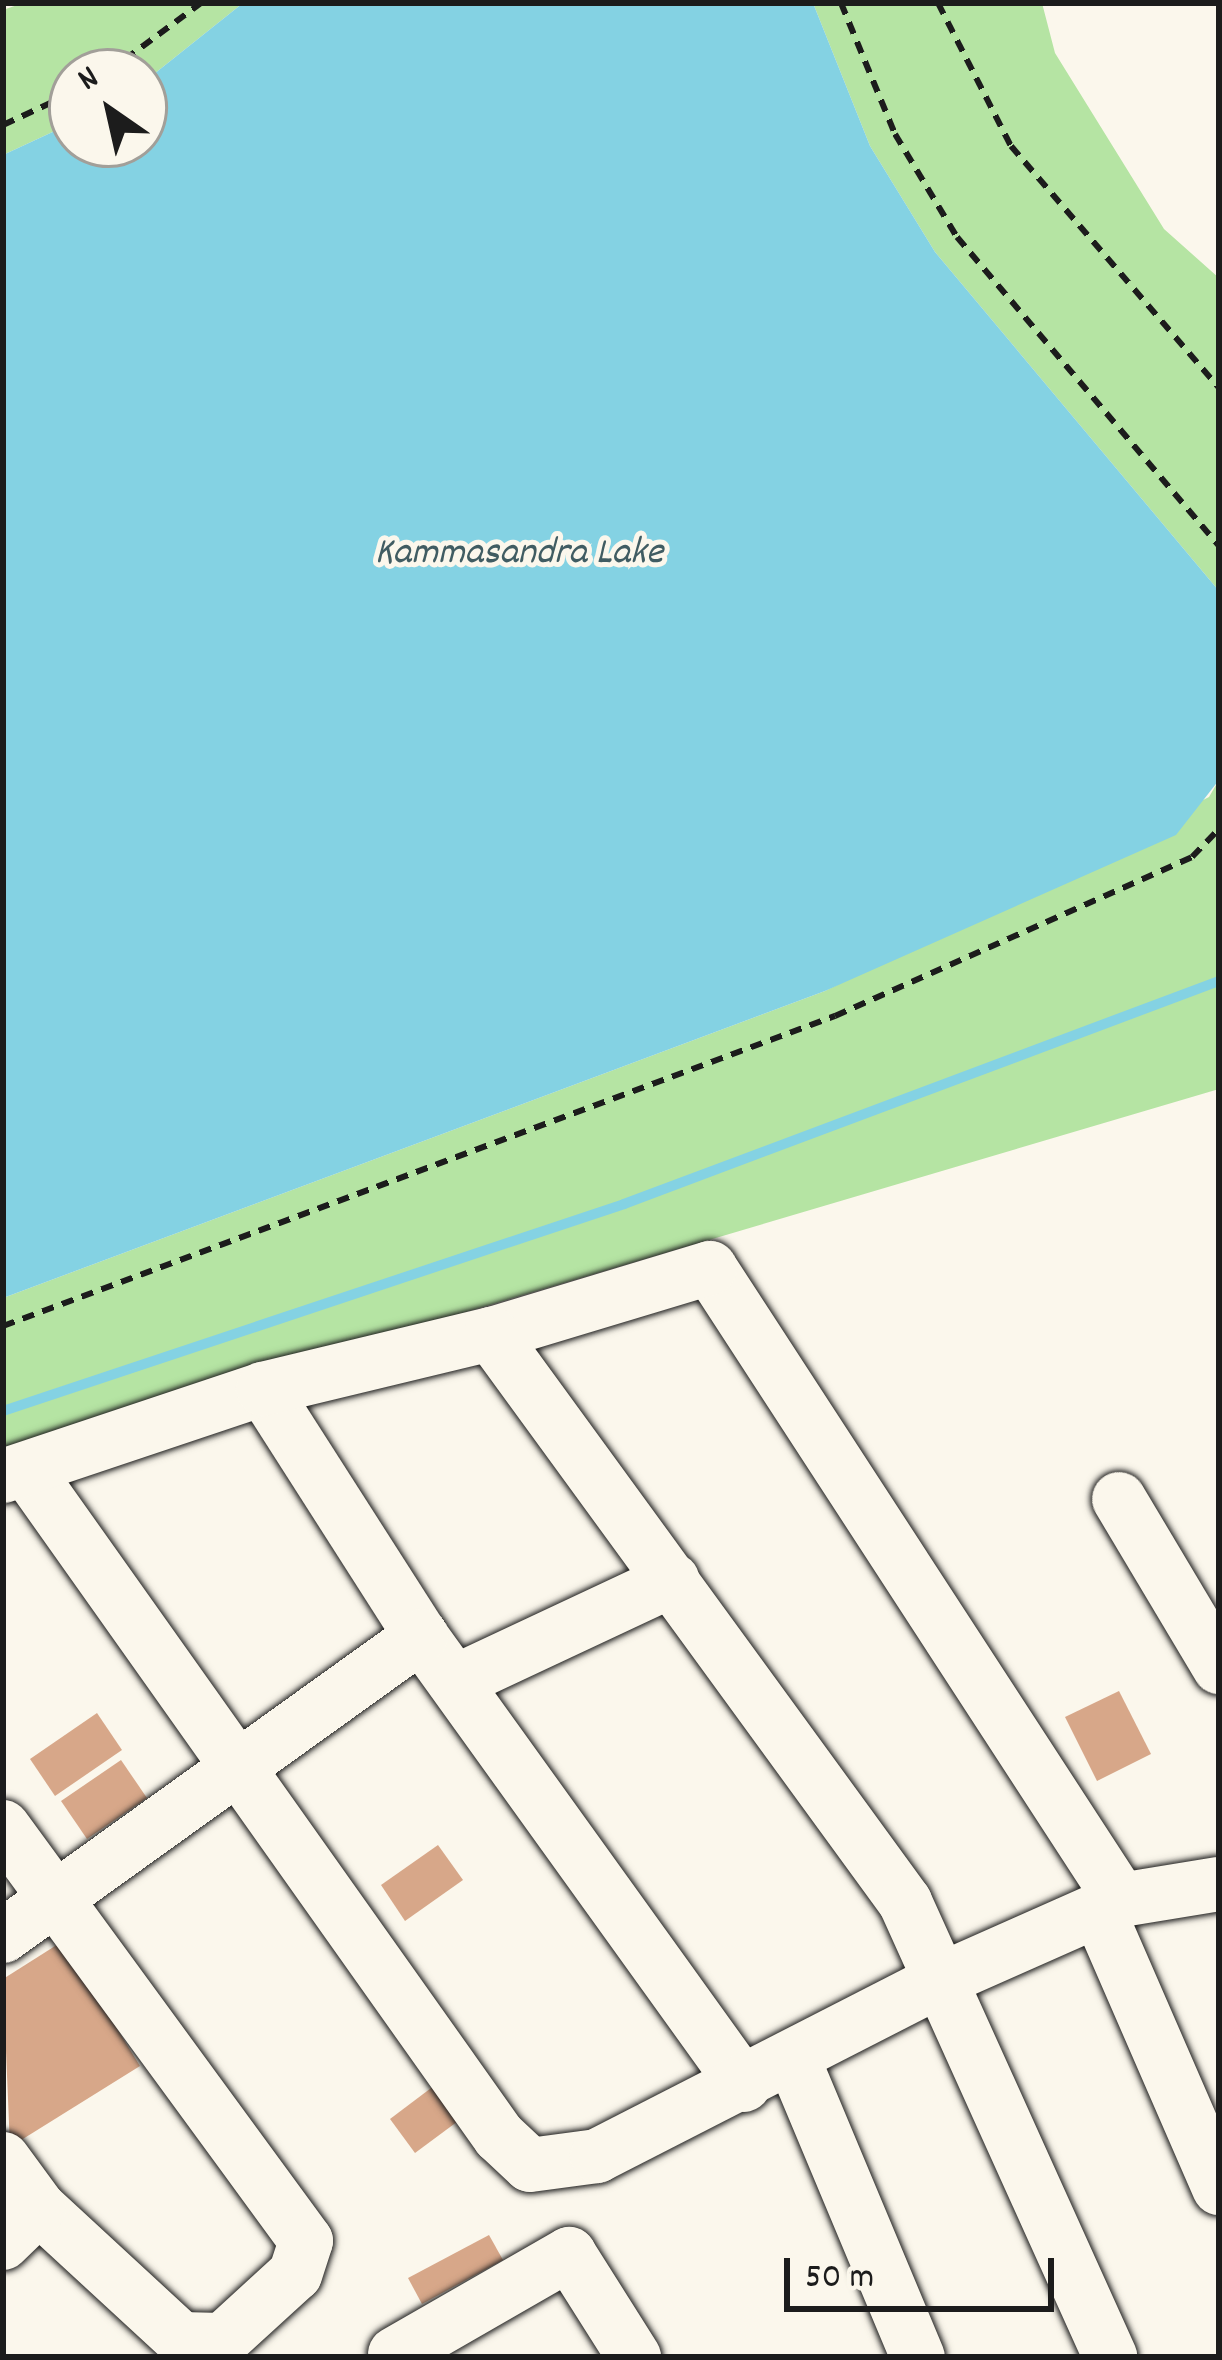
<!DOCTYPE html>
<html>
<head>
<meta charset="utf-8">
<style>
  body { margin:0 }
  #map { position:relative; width:1222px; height:2360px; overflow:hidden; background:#fbf7ec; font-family:Dekko,sans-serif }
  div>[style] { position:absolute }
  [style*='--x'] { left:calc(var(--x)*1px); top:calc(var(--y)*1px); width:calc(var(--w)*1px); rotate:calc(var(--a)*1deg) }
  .green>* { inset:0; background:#b5e4a3 }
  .water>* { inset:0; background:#84d2e3 }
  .stream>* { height:10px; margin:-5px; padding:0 5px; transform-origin:5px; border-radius:5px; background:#84d2e3 }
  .building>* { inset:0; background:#d7a789 }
  .path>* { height:6px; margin-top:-3px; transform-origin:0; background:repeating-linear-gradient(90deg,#1c1c1c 0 12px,transparent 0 21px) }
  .roads { filter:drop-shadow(0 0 3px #1c1c1c) drop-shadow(0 0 3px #1c1c1c) }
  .minor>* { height:54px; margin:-27px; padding:0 27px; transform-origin:27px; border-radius:27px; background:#fbf7ec }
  span { translate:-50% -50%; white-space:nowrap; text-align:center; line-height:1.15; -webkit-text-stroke:10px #fbf7ec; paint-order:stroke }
  .water-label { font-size:39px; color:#405c62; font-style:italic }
  .frame { position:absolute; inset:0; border:6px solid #1c1c1c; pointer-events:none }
  .north { position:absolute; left:48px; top:48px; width:120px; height:120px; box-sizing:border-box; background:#fbf7ec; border:3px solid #a29f99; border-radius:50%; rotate:326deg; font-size:33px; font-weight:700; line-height:48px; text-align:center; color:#1c1c1c }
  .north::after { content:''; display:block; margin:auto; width:42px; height:54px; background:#1c1c1c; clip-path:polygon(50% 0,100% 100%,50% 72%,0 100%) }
  .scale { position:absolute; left:784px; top:2258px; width:270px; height:54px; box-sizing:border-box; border:6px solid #1c1c1c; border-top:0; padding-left:15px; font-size:36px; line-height:42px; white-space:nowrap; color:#1c1c1c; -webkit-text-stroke:9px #fbf7ec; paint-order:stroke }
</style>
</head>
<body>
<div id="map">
  <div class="green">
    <div style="clip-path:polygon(23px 3px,243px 3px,144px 82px,144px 72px,72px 72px,72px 123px,3px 155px,3px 10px)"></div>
    <div style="clip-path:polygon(813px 3px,1042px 3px,1055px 53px,1164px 229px,1219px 278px,1219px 591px,935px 252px,870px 146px)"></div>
    <div style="clip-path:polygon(1219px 780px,1219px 1089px,3px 1449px,3px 1298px,825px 991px,1209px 797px)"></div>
  </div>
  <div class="water">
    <div style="clip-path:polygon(243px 3px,813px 3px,870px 146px,935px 252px,1219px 591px,1219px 780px,1176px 835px,825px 991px,3px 1298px,3px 155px,72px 123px,72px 144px,144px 144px,144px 82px)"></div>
  </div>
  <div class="stream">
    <div style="--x:3;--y:1411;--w:655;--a:-18.43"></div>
    <div style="--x:624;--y:1204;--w:635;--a:-20.55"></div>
  </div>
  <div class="building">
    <div style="clip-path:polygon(1119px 1691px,1151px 1754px,1097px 1781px,1065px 1717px)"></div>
    <div style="clip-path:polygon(97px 1713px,122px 1750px,55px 1796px,30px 1759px)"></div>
    <div style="clip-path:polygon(121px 1760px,147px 1798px,87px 1839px,61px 1801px)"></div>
    <div style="clip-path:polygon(438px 1845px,463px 1880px,405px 1921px,381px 1885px)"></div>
    <div style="clip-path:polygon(63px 1941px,140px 2066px,10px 2147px,3px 1979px)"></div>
    <div style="clip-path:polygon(447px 2076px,473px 2110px,415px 2153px,390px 2119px)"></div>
    <div style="clip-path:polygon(489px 2235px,503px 2260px,422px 2304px,408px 2278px)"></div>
  </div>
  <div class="path">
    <div style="--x:841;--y:3;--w:142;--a:67.6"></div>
    <div style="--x:895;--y:134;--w:120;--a:59"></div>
    <div style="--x:957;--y:237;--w:405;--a:49.7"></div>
    <div style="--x:938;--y:3;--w:161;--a:63"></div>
    <div style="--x:1011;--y:146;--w:319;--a:49.3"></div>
    <div style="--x:108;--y:72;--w:116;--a:-36.6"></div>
    <div style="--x:3;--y:125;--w:76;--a:-24.9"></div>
    <div style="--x:3;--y:1326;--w:888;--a:-20.44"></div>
    <div style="--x:835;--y:1016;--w:391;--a:-24"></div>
    <div style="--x:1192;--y:857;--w:39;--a:-46"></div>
  </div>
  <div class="roads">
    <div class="minor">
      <div style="--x:263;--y:1389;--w:293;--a:57.4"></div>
      <div style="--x:421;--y:1636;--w:553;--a:54.27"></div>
      <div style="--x:26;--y:1469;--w:818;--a:54.66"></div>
      <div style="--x:499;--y:2136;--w:42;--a:43.1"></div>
      <div style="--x:530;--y:2165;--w:68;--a:-7.7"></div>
      <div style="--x:597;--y:2156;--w:391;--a:-27.1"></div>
      <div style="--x:945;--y:1978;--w:193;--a:-23.9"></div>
      <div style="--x:1121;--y:1900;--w:754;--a:-123.04"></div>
      <div style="--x:710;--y:1268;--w:229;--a:163.2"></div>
      <div style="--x:3;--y:1476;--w:274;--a:-18.5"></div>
      <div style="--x:263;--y:1389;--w:235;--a:-13.6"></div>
      <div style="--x:491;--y:1334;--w:703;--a:53.91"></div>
      <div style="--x:905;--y:1902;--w:499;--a:65.7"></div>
      <div style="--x:1119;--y:1499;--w:196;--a:59.2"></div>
      <div style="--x:457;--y:1681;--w:238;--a:-25.1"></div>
      <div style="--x:3;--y:1827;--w:513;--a:53.8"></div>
      <div style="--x:306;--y:2241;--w:35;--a:108"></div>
      <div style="--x:295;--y:2274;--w:98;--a:137.5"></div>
      <div style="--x:223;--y:2340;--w:42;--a:-178.6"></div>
      <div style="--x:181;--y:2339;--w:193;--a:-137.3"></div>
      <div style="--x:39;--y:2208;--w:61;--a:-126.3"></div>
      <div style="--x:1121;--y:1900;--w:99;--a:-9.3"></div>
      <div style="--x:1099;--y:1912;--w:301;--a:66.5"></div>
      <div style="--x:3;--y:1936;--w:515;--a:-35.67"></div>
      <div style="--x:794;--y:2061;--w:321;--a:67.3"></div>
      <div style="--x:3;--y:2243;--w:50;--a:-44.2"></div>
      <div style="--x:395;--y:2354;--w:201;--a:-29.9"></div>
      <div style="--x:569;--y:2254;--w:122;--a:57.7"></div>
    </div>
  </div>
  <div class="water-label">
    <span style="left:519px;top:555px">Kammasandra Lake</span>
  </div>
  <div class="frame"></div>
  <div class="north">N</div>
  <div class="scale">50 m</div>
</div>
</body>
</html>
